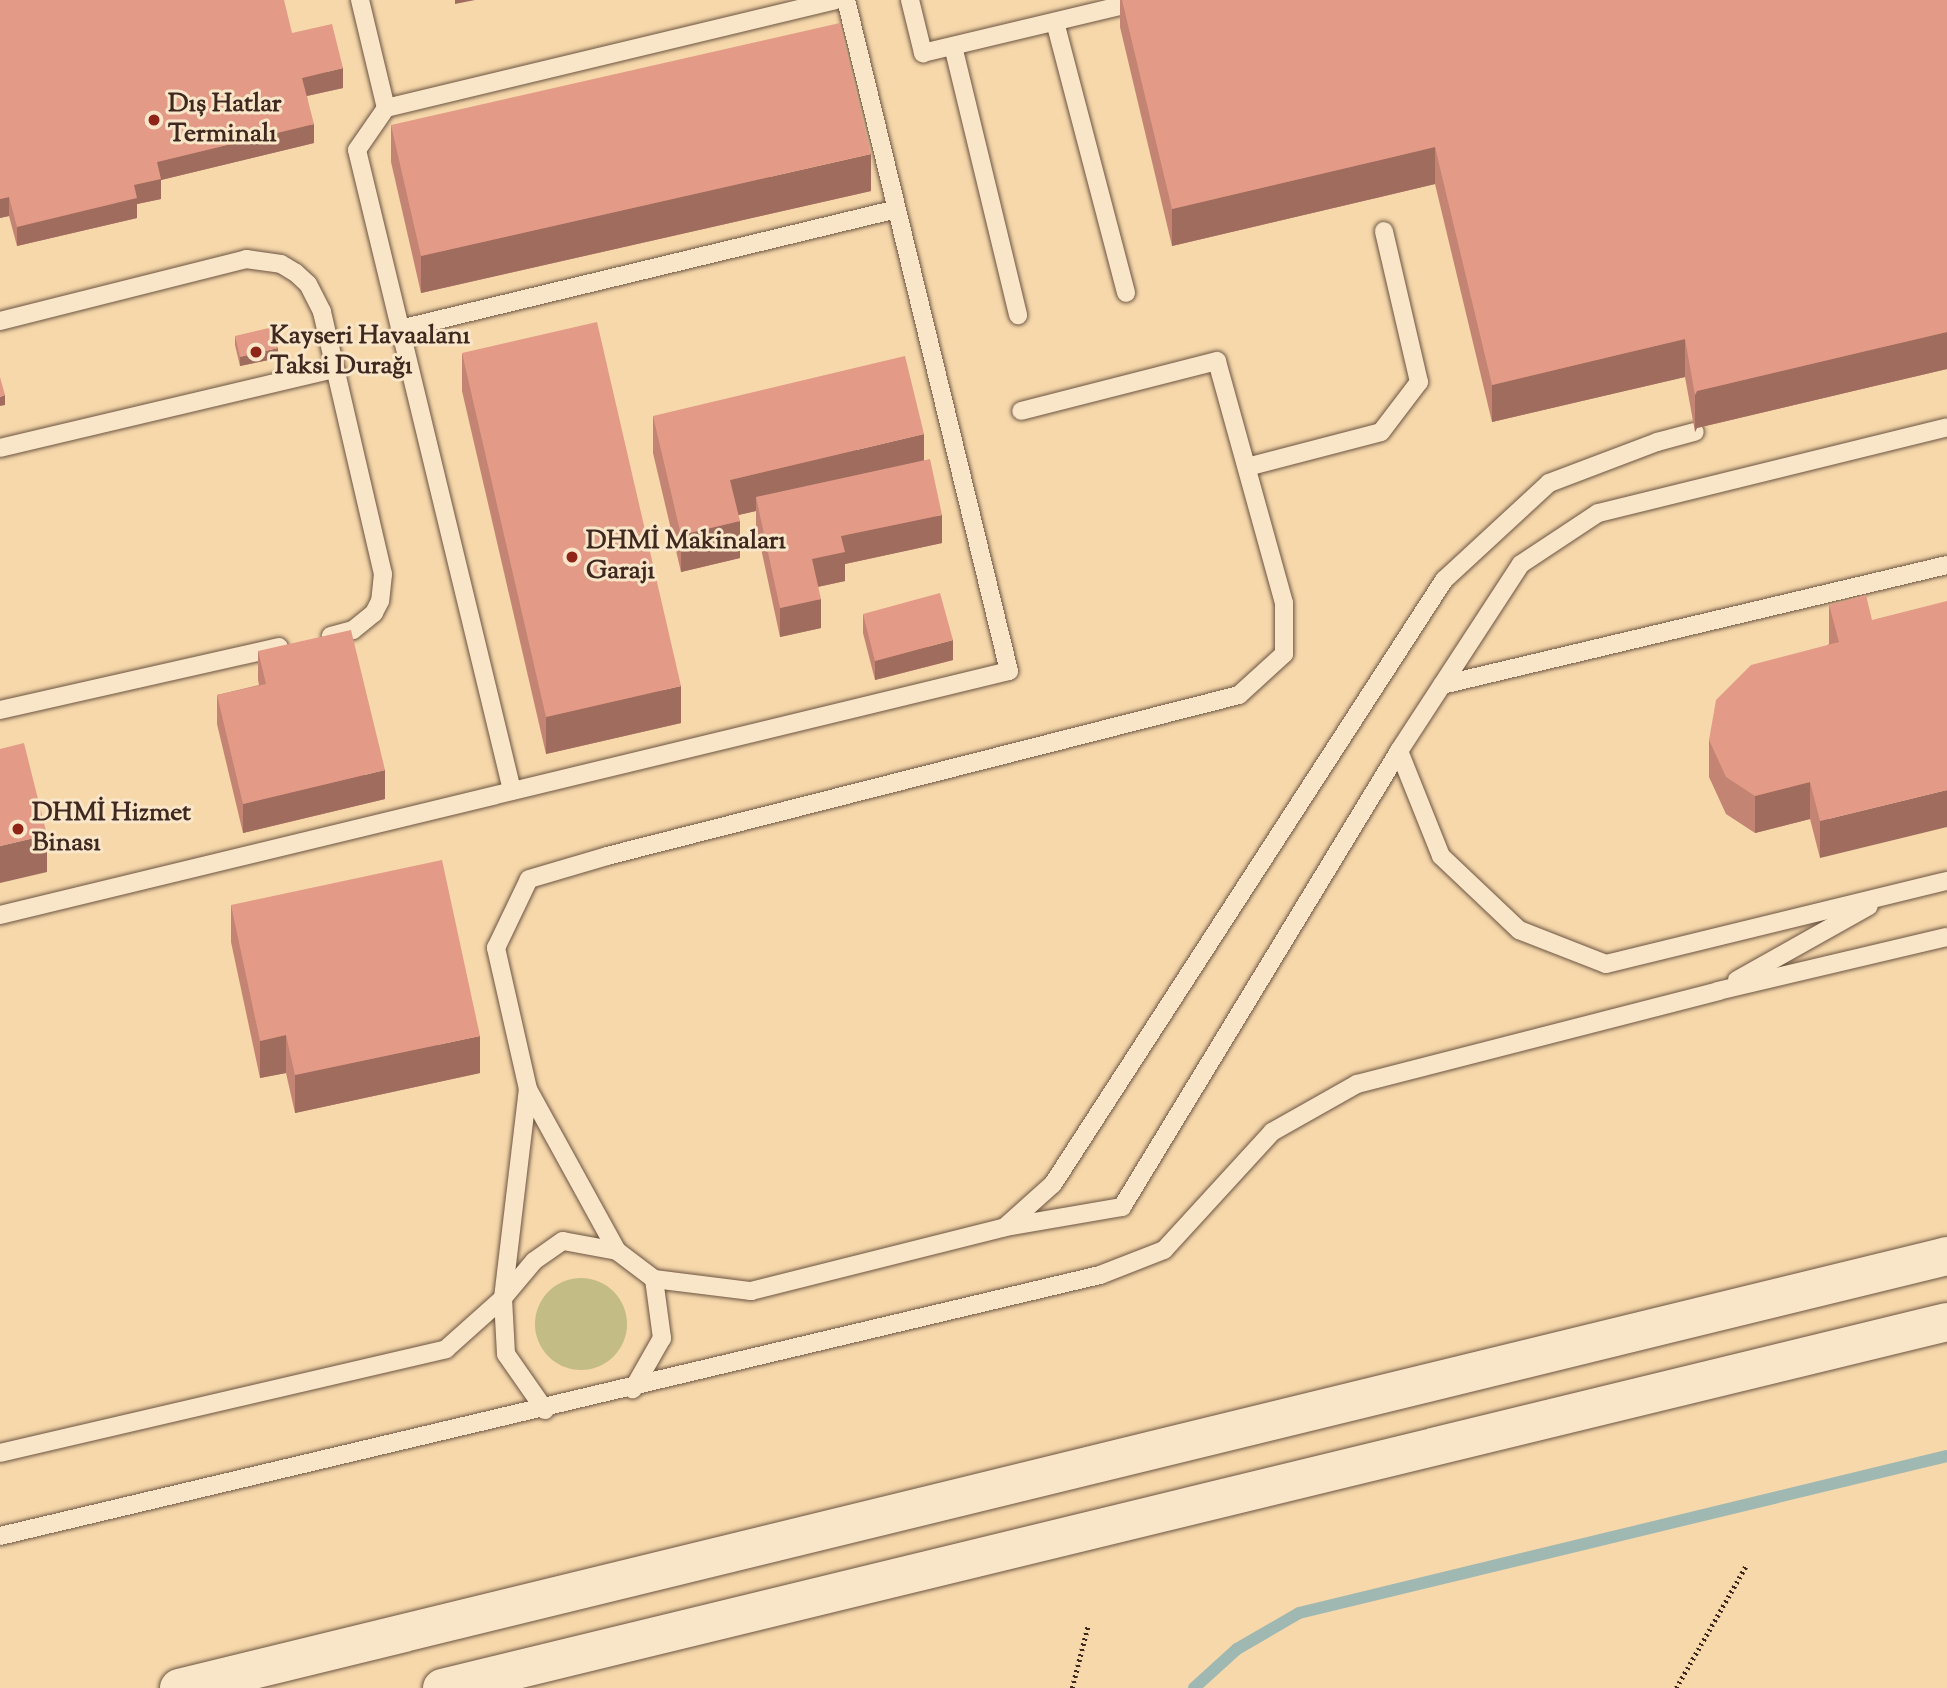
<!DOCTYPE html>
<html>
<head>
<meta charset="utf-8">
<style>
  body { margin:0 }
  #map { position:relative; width:1947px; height:1688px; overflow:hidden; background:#f6d8ab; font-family:"Sorts Mill Goudy",serif }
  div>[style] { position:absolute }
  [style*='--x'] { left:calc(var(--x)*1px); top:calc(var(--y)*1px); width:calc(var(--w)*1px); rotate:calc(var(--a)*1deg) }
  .green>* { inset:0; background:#c3bc84 }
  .round { border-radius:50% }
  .stream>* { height:12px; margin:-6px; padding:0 6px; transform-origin:6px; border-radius:6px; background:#9fb8b2 }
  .path>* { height:4.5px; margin-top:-2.25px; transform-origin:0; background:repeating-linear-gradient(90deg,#3e281f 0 2px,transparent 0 5.5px) }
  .roads { filter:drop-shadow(0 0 2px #6c5442) drop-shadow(0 0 2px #6c5442) }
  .service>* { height:18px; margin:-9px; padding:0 9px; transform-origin:9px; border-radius:9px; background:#f9e6c8 }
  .secondary>* { height:38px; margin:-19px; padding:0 19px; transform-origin:19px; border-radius:19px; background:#f9e6c8 }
  .wall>* { inset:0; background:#c38474 }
  .shaded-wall>* { inset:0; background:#9f6c5e }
  .building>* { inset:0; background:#e39a87 }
  .dots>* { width:19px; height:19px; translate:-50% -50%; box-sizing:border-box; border:4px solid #f9e6c8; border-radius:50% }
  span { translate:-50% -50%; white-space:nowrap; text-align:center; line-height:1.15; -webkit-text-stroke:6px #f9e6c8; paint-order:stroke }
  .poi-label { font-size:26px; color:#3e281f; font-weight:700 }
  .left { translate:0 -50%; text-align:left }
</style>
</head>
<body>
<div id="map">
  <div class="green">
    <div class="round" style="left:535px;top:1278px;width:92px;height:92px"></div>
  </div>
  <div class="stream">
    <div style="--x:1194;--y:1688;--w:58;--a:-42.2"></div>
    <div style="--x:1237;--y:1649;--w:72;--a:-30.1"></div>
    <div style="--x:1299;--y:1613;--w:667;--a:-13.62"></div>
  </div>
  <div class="path">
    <div style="--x:1072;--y:1688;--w:65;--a:-75.7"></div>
    <div style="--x:1676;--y:1688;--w:141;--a:-60.2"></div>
  </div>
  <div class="roads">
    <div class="service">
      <div style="--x:360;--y:0;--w:111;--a:76.5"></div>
      <div style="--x:386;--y:108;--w:462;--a:-13.5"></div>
      <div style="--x:910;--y:0;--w:55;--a:76.2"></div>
      <div style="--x:923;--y:53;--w:229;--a:-13.4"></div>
      <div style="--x:1055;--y:22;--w:280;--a:75.3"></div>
      <div style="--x:953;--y:46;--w:277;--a:76.4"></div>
      <div style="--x:386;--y:108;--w:51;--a:124.6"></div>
      <div style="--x:357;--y:150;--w:659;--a:76.39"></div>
      <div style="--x:0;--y:321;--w:254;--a:-14.1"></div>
      <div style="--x:246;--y:259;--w:35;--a:8"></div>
      <div style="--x:281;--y:264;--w:17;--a:31"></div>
      <div style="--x:296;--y:273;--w:16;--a:43"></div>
      <div style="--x:308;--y:284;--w:31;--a:63"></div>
      <div style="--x:322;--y:312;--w:269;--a:76.9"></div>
      <div style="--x:383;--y:574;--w:27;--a:96"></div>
      <div style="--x:380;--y:601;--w:13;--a:117"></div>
      <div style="--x:374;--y:613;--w:27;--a:141"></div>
      <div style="--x:353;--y:630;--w:23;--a:165"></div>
      <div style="--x:400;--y:329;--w:511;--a:-13.57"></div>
      <div style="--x:0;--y:448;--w:344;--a:-13.3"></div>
      <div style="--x:1247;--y:467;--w:138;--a:-14.6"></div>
      <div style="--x:1381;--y:432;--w:63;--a:-52.8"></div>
      <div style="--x:1419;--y:382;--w:155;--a:-103.1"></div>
      <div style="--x:1442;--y:685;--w:519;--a:-13.37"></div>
      <div style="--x:0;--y:710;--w:286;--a:-12.7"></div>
      <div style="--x:1399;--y:751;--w:113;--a:68.2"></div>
      <div style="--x:1441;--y:856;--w:108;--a:43.5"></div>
      <div style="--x:1519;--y:930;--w:93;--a:21.3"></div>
      <div style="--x:1606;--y:964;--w:351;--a:-13.7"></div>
      <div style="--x:0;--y:915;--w:1038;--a:-13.59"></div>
      <div style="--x:1009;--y:671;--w:691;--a:-103.65"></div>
      <div style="--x:1737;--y:980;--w:151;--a:-29.3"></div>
      <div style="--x:1005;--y:1227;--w:64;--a:-41.9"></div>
      <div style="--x:1053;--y:1184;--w:720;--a:-57.08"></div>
      <div style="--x:1444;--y:580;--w:143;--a:-42.7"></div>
      <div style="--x:1549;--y:483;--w:116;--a:-20.8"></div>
      <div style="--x:1657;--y:442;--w:39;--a:-15"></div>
      <div style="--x:617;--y:1251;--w:185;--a:-118.8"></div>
      <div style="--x:528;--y:1089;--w:145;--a:-102.8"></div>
      <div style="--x:496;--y:948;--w:76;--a:-64.4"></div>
      <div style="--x:529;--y:879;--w:81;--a:-16.4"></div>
      <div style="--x:607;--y:856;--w:652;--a:-14.29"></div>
      <div style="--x:1239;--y:695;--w:61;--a:-42.3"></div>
      <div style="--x:1284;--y:654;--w:51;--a:-90"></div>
      <div style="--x:1284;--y:603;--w:251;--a:-105.5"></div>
      <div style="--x:1217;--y:361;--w:202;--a:165.7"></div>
      <div style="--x:654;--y:1279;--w:98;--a:7.1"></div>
      <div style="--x:751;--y:1291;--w:262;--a:-14.1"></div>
      <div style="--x:1005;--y:1227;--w:119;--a:-9.7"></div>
      <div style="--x:1122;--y:1207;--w:534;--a:-58.72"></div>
      <div style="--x:1399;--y:751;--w:223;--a:-56.9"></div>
      <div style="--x:1521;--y:564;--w:92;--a:-33.5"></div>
      <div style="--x:1598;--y:513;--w:359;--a:-13.8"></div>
      <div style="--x:545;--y:1410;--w:68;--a:-124.9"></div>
      <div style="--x:506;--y:1354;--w:56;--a:-93.1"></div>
      <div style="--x:503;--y:1298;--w:48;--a:-50"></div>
      <div style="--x:534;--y:1261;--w:35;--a:-35"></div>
      <div style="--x:563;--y:1241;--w:55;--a:10.5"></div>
      <div style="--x:617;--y:1251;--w:46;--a:37.1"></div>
      <div style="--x:654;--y:1279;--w:60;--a:82.3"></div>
      <div style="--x:662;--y:1338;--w:59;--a:119.6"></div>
      <div style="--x:0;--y:1453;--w:458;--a:-13.1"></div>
      <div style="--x:446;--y:1349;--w:76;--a:-41.8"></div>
      <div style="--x:503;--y:1298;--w:210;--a:-83.2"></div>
      <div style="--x:0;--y:1536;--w:1131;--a:-13.35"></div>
      <div style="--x:1100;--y:1275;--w:69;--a:-21.3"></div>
      <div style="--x:1164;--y:1250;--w:160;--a:-47.5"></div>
      <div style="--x:1272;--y:1132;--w:98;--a:-29.5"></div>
      <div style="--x:1357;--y:1084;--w:373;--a:-14.4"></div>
      <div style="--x:1718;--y:991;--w:235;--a:-13.3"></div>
    </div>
    <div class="secondary">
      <div style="--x:179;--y:1688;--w:1820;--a:-13.73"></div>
      <div style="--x:442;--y:1688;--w:1549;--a:-13.67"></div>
    </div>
  </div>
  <div class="wall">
    <div style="clip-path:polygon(0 0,292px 33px,343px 88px,307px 96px,314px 143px,161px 180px,161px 199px,137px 204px,137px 218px,17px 246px,9px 216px,0 218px)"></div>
    <div style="clip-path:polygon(1120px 0,1947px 0,1947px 369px,1697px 428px,1695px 432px,1685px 377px,1492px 422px,1435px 184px,1172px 246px,1120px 27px)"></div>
    <div style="clip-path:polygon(391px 125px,871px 191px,421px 293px,391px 162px)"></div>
    <div style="clip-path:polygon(235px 336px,278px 358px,240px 366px,235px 345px)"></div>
    <div style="clip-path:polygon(462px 353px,681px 723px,546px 754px,462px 391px)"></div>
    <div style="clip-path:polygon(653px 416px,924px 461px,942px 543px,845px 564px,845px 581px,818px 587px,821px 628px,780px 637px,756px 525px,756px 511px,738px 515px,740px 558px,681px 572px,653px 453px)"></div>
    <div style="clip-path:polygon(1829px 605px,1872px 620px,1820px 858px,1810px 819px,1755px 833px,1726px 814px,1709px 777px,1709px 740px,1829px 644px)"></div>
    <div style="clip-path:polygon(863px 614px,953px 660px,875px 680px,863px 633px)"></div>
    <div style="clip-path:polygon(258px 651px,385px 799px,243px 833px,217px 724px,217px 695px,259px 685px,258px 680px)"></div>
    <div style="clip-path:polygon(231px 905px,480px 1073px,295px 1113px,286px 1073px,260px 1078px,231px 942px)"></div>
  </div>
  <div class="shaded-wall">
    <div style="clip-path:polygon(455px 0,475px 0,455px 4px)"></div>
    <div style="clip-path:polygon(343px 68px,343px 88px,302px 97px,302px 78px)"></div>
    <div style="clip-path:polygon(314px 124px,314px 143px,161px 180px,161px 199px,137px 204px,137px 218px,17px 246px,17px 227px,134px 185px,157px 162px)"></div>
    <div style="clip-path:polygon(1435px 147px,1435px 184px,1172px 246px,1172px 209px)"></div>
    <div style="clip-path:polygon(871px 154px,871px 191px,421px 293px,421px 256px)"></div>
    <div style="clip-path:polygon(9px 197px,9px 216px,0 218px,0 199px)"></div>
    <div style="clip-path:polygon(1947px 332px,1947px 369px,1697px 428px,1695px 432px,1695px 395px,1697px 391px)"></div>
    <div style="clip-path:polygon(1685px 339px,1685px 377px,1492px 422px,1492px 385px)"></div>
    <div style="clip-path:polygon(278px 348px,278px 358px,240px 366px,240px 357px)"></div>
    <div style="clip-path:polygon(5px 395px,5px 405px,0 406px,0 397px)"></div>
    <div style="clip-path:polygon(924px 434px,924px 471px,756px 497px,756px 511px,730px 517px,730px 480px)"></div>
    <div style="clip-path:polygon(942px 515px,942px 543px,845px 564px,845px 581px,812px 588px,812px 559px,841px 536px)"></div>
    <div style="clip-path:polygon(740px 521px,740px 558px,681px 572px,681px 535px)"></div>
    <div style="clip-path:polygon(821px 599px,821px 628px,780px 637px,780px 608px)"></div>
    <div style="clip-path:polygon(953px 640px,953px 660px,875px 680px,875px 661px)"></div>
    <div style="clip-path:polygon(681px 686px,681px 723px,546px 754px,546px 717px)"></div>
    <div style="clip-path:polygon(385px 770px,385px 799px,243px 833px,243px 804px)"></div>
    <div style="clip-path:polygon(1810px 782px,1810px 819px,1755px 833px,1755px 796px)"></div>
    <div style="clip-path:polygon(1947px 790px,1947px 827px,1820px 858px,1820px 821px)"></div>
    <div style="clip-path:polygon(47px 835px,47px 872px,0 883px,0 846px)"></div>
    <div style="clip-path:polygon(286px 1035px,286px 1073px,260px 1078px,260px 1041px)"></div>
    <div style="clip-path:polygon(480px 1036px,480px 1073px,295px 1113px,295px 1075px)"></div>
  </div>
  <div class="building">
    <div style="clip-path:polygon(0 0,284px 0,292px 33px,332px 24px,343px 68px,302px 78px,314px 124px,157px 162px,161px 179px,134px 185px,137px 198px,17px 227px,9px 197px,0 199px)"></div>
    <div style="clip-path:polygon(1122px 0,1947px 0,1947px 332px,1697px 391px,1695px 395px,1685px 339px,1492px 385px,1435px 147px,1172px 209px)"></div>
    <div style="clip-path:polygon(840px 23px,871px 154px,421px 256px,391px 125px)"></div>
    <div style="clip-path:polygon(597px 322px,681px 686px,546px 717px,462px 353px)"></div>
    <div style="clip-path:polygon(273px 327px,278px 348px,240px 357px,235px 336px)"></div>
    <div style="clip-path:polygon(905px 356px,924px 434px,730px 480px,740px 521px,681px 535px,653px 416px)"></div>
    <div style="clip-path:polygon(0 377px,5px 395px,0 397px)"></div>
    <div style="clip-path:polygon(930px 459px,942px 515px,841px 536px,845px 552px,812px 559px,821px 599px,780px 608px,756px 497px)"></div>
    <div style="clip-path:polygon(940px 593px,953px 640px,875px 661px,863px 614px)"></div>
    <div style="clip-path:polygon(1866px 595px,1872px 620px,1947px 601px,1947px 790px,1820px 821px,1810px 782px,1755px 796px,1726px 777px,1709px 740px,1716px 700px,1751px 665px,1839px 642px,1829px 605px)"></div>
    <div style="clip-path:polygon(351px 630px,385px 770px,243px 804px,217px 695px,266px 684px,258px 651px)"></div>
    <div style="clip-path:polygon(24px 743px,47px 835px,0 846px,0 749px)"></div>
    <div style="clip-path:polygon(442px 860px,480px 1036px,295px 1075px,286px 1035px,260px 1041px,231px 905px)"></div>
  </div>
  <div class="dots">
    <div style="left:154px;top:120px;background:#8f2418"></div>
    <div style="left:256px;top:352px;background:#8f2418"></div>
    <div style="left:572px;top:557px;background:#8f2418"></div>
    <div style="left:18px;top:829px;background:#8f2418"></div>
  </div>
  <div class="poi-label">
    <span class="left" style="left:168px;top:120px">Dış Hatlar<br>Terminalı</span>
    <span class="left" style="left:270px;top:352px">Kayseri Havaalanı<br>Taksi Durağı</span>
    <span class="left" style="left:586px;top:557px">DHMİ Makinaları<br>Garajı</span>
    <span class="left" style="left:32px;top:829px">DHMİ Hizmet<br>Binası</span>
  </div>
</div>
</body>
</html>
